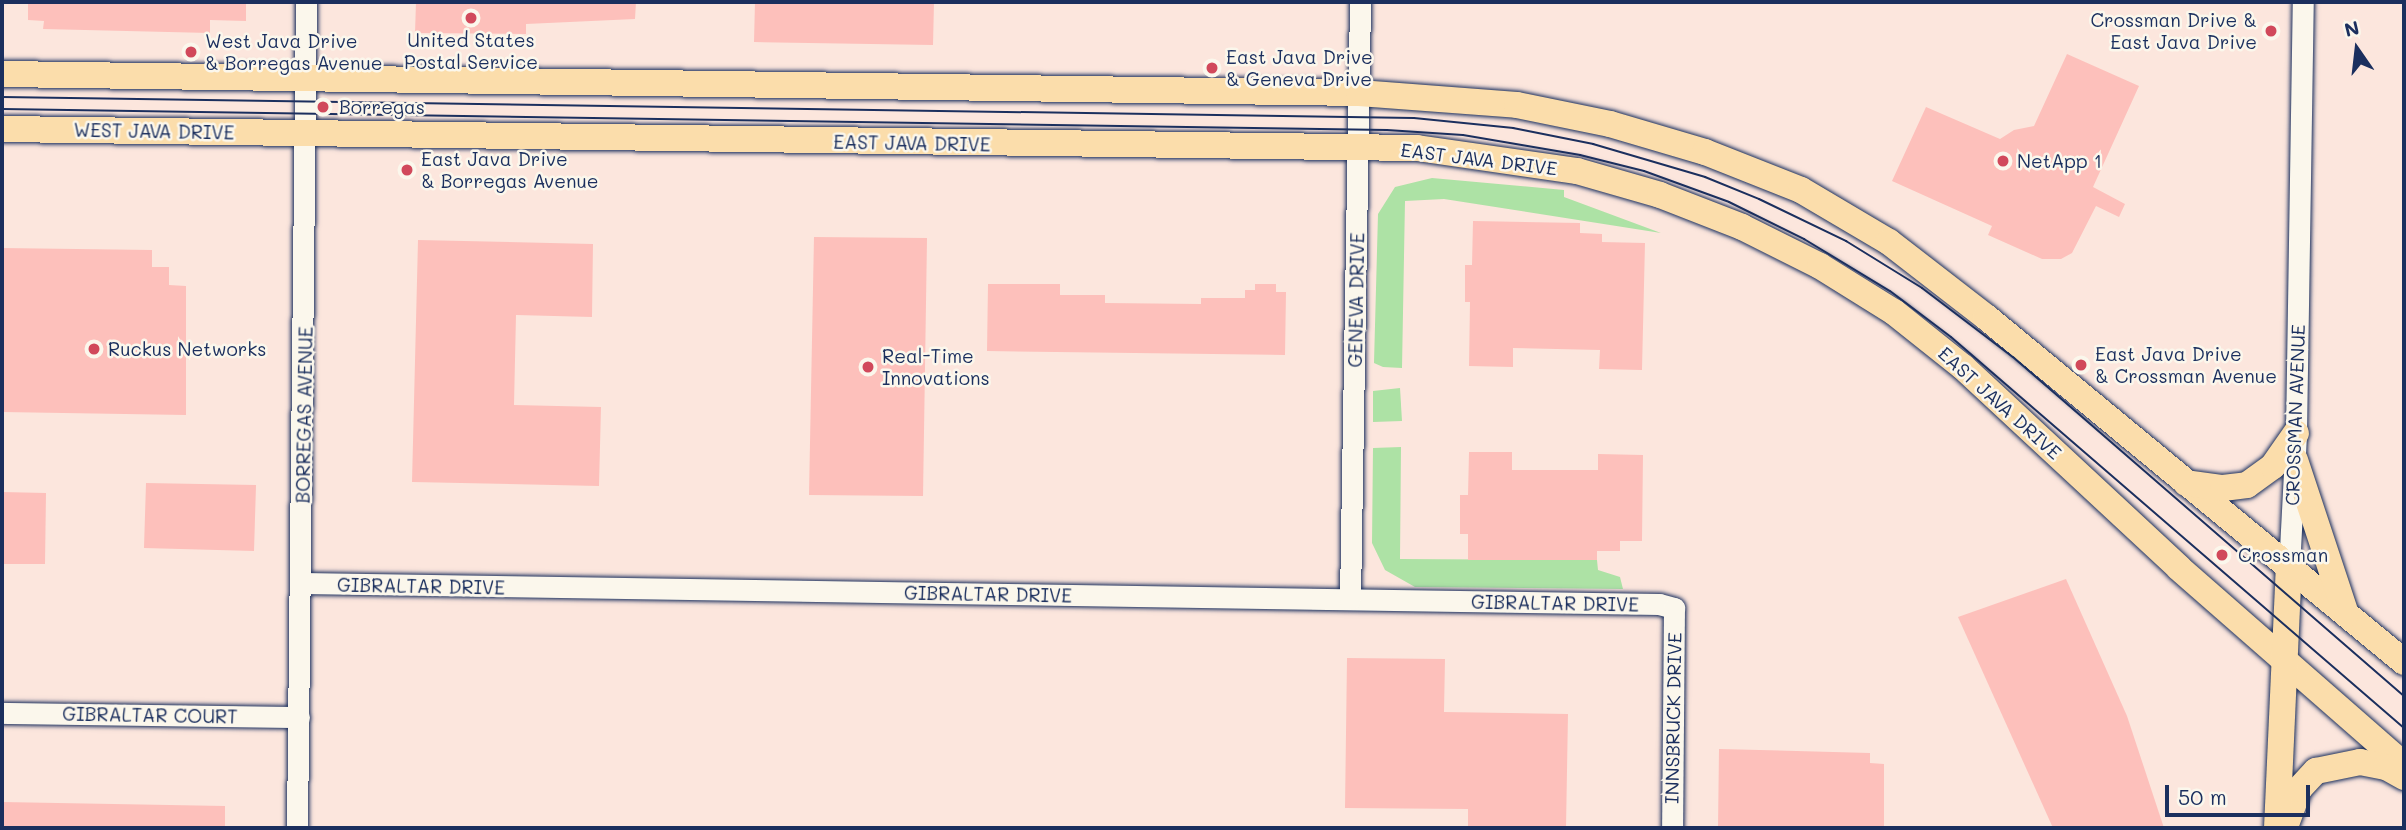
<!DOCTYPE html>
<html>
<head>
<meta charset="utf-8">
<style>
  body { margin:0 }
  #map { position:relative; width:2406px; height:830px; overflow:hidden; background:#fbf7ec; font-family:Mali,sans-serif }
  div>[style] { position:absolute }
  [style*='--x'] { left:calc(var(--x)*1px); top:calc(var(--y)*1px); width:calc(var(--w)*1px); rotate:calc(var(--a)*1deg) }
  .built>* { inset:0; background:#fce6dd }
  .green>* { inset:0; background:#ade2a5 }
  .building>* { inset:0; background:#fdc0bb }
  .roads { filter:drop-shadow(0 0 2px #1b2f5e) drop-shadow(0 0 2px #1b2f5e) }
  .minor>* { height:21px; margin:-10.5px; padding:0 10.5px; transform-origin:10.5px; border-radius:10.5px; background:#fbf7ec }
  .major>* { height:26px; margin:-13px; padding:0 13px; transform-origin:13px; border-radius:13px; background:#fbddab }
  .tram>* { height:2px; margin:-1px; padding:0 1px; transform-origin:1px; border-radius:1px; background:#1b2f5e }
  .dots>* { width:19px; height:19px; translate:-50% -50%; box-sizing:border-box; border:4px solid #fbf7ec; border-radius:50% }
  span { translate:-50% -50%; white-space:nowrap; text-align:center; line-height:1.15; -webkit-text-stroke:5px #fbf7ec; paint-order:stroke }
  .poi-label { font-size:19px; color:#1b2f5e }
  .right { translate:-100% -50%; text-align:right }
  .left { translate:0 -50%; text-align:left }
  .street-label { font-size:19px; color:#1b2f5e }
  .frame { position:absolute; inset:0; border:4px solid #1b2f5e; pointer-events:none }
  .north { position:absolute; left:2322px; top:14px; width:70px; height:70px; -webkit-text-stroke:5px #fbf7ec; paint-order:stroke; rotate:346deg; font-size:19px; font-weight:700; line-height:28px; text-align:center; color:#1b2f5e }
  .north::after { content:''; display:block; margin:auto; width:24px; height:32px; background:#1b2f5e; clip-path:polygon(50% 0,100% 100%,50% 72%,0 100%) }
  .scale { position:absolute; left:2165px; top:785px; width:145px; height:32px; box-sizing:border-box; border:4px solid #1b2f5e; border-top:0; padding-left:9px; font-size:21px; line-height:24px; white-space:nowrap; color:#1b2f5e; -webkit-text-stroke:5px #fbf7ec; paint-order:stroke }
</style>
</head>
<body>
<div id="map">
  <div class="built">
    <div style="clip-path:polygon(2px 2px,2404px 2px,2404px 828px,2px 828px)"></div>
  </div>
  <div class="green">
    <div style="clip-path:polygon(1432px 178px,1564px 190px,1564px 197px,1661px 233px,1444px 199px,1405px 201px,1402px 368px,1383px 367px,1374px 363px,1378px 214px,1395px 187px)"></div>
    <div style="clip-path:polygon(1400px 388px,1402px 421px,1373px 422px,1373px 391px)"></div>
    <div style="clip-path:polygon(1401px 447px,1400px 559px,1597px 560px,1598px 570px,1620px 577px,1623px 589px,1415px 587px,1385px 570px,1372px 543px,1373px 448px)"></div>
  </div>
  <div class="building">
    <div style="clip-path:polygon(28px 2px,246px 2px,246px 21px,210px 20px,210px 33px,43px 29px,44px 21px,28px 20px)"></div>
    <div style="clip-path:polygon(416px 2px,636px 2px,635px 19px,526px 24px,526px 34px,415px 33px)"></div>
    <div style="clip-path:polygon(755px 2px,934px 2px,933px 45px,754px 42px)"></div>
    <div style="clip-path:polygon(2067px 54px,2139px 86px,2093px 187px,2125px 204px,2119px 217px,2096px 206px,2072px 253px,2061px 259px,2042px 259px,1988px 235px,1992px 226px,1892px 181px,1926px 107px,2000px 139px,2014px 130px,2034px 126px)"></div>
    <div style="clip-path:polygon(1473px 221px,1580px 223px,1580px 233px,1602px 234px,1602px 242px,1645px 243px,1642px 370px,1599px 369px,1600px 350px,1513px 348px,1513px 367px,1469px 366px,1470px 302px,1465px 302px,1465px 265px,1472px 265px)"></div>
    <div style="clip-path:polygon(814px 237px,927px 238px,923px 496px,809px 495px)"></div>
    <div style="clip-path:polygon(418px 240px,593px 244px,592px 317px,516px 315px,514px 405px,601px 407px,599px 486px,412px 482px)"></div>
    <div style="clip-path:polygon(2px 248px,152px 250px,152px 267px,169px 267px,169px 285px,186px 286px,186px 415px,2px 412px)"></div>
    <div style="clip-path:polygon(988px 284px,1060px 284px,1060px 295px,1105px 295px,1105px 303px,1201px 304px,1201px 298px,1245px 298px,1245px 290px,1255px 290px,1255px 284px,1276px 284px,1276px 292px,1286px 292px,1285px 355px,987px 351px)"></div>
    <div style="clip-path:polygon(1469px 452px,1512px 452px,1512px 470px,1598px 470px,1598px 454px,1643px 455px,1642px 541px,1620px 541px,1620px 551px,1597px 551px,1597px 560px,1468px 560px,1468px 534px,1460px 534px,1460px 495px,1468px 495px)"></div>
    <div style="clip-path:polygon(146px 483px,256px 485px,254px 551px,144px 548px)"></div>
    <div style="clip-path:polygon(2px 492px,46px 493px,45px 564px,2px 564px)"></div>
    <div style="clip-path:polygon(2066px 579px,2127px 716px,2164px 828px,2053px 828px,1958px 617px)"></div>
    <div style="clip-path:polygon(1347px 658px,1445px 659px,1444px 712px,1568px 714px,1566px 828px,1468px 828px,1468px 809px,1345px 808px)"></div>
    <div style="clip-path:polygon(1719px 749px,1870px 753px,1870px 763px,1884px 764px,1884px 828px,1718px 828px)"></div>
    <div style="clip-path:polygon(2px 802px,225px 806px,225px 828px,2px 828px)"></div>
  </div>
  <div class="roads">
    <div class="minor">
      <div style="--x:2289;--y:568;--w:135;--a:-87"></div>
      <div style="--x:2296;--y:433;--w:431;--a:-89.1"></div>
      <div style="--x:302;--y:583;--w:1357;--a:0.89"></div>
      <div style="--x:1659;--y:604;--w:16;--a:15"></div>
      <div style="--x:1674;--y:608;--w:220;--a:90.5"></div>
      <div style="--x:1350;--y:599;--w:597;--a:-89.04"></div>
      <div style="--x:2;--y:713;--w:297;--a:0.8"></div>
      <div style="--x:297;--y:828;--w:826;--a:-89.38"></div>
    </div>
    <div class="major">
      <div style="--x:2;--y:74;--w:1357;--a:0.8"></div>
      <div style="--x:1359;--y:93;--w:158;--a:4.3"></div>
      <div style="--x:1517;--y:105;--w:95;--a:11.5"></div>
      <div style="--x:1610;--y:124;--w:99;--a:16.4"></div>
      <div style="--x:1705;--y:152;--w:103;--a:21.6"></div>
      <div style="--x:1801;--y:190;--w:102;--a:30.6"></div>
      <div style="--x:1889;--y:242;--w:123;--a:37.7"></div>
      <div style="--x:1986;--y:317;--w:542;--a:39.53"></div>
      <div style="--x:2;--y:129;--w:1415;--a:0.77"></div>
      <div style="--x:1417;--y:148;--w:162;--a:8.2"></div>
      <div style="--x:1577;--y:171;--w:86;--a:16.1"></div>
      <div style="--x:1660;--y:195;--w:88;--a:21.3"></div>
      <div style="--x:1742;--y:227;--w:87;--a:26.6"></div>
      <div style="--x:1820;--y:266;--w:87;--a:31.9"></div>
      <div style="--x:1894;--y:312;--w:88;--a:38.6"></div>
      <div style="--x:1963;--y:367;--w:295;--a:42.9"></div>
      <div style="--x:2179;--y:568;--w:299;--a:41.2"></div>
      <div style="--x:2295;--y:460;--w:162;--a:71.7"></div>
      <div style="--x:2186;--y:483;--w:37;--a:8"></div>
      <div style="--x:2223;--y:488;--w:24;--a:-7"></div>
      <div style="--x:2247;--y:485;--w:32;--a:-36"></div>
      <div style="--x:2273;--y:466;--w:40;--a:-55.1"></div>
      <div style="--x:2285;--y:827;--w:40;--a:-69.8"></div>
      <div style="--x:2299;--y:789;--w:25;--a:-47"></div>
      <div style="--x:2316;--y:771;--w:45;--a:-11.6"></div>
      <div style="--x:2360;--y:762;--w:26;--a:11"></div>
      <div style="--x:2386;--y:767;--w:21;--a:29"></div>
      <div style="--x:2277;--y:828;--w:260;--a:-87.4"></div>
    </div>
  </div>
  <div class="tram">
    <div style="--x:2;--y:97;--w:1412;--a:0.85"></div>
    <div style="--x:1414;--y:118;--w:100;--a:5.8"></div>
    <div style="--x:1513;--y:128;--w:82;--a:11.3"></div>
    <div style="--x:1593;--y:144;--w:117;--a:16.4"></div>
    <div style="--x:1705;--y:177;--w:58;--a:22.2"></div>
    <div style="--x:1759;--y:199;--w:97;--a:25.8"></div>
    <div style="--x:1846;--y:241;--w:89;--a:31.7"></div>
    <div style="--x:1922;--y:288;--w:114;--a:37.2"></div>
    <div style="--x:2013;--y:357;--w:517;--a:40.93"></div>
    <div style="--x:2;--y:109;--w:1385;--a:0.87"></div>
    <div style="--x:1387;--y:130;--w:76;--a:3.8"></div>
    <div style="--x:1463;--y:135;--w:119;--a:9.7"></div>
    <div style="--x:1580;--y:155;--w:66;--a:14"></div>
    <div style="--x:1644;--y:171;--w:90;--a:20"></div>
    <div style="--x:1729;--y:202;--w:84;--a:26.3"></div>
    <div style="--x:1804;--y:239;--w:100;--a:31.2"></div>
    <div style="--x:1890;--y:291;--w:76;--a:37"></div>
    <div style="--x:1951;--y:337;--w:598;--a:40.8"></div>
  </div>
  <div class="dots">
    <div style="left:471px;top:18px;background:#d1495b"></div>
    <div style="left:2271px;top:31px;background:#d1495b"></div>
    <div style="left:191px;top:52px;background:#d1495b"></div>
    <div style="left:1212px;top:68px;background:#d1495b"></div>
    <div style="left:323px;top:107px;background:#d1495b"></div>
    <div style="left:2003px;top:161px;background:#d1495b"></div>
    <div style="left:407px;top:170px;background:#d1495b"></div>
    <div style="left:94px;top:349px;background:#d1495b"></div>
    <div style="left:2081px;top:365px;background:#d1495b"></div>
    <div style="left:868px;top:367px;background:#d1495b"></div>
    <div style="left:2222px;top:555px;background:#d1495b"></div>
  </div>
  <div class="poi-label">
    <span class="right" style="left:2257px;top:31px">Crossman Drive &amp;<br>East Java Drive</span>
    <span style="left:471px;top:51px">United States<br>Postal Service</span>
    <span class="left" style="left:205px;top:52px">West Java Drive<br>&amp; Borregas Avenue</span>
    <span class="left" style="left:1226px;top:68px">East Java Drive<br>&amp; Geneva Drive</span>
    <span class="left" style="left:339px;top:107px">Borregas</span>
    <span class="left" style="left:421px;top:170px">East Java Drive<br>&amp; Borregas Avenue</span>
    <span class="left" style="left:2017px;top:161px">NetApp 1</span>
    <span class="left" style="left:108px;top:349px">Ruckus Networks</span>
    <span class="left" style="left:2095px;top:365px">East Java Drive<br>&amp; Crossman Avenue</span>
    <span class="left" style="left:882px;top:367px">Real-Time<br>Innovations</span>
    <span class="left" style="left:2238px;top:555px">Crossman</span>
  </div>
  <div class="street-label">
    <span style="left:154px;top:131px;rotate:1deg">WEST JAVA DRIVE</span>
    <span style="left:912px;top:143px;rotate:1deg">EAST JAVA DRIVE</span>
    <span style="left:1479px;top:159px;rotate:7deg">EAST JAVA DRIVE</span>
    <span style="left:1356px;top:300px;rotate:-89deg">GENEVA DRIVE</span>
    <span style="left:2000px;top:403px;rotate:42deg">EAST JAVA DRIVE</span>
    <span style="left:304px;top:415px;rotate:-89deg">BORREGAS AVENUE</span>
    <span style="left:2295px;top:415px;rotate:-88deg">CROSSMAN AVENUE</span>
    <span style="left:421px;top:586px;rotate:1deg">GIBRALTAR DRIVE</span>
    <span style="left:988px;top:594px;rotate:1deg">GIBRALTAR DRIVE</span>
    <span style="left:1555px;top:603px;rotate:1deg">GIBRALTAR DRIVE</span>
    <span style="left:150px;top:715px;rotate:1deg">GIBRALTAR COURT</span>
    <span style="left:1673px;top:718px;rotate:-89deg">INNSBRUCK DRIVE</span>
  </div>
  <div class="frame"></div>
  <div class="north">N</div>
  <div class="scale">50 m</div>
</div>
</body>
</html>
